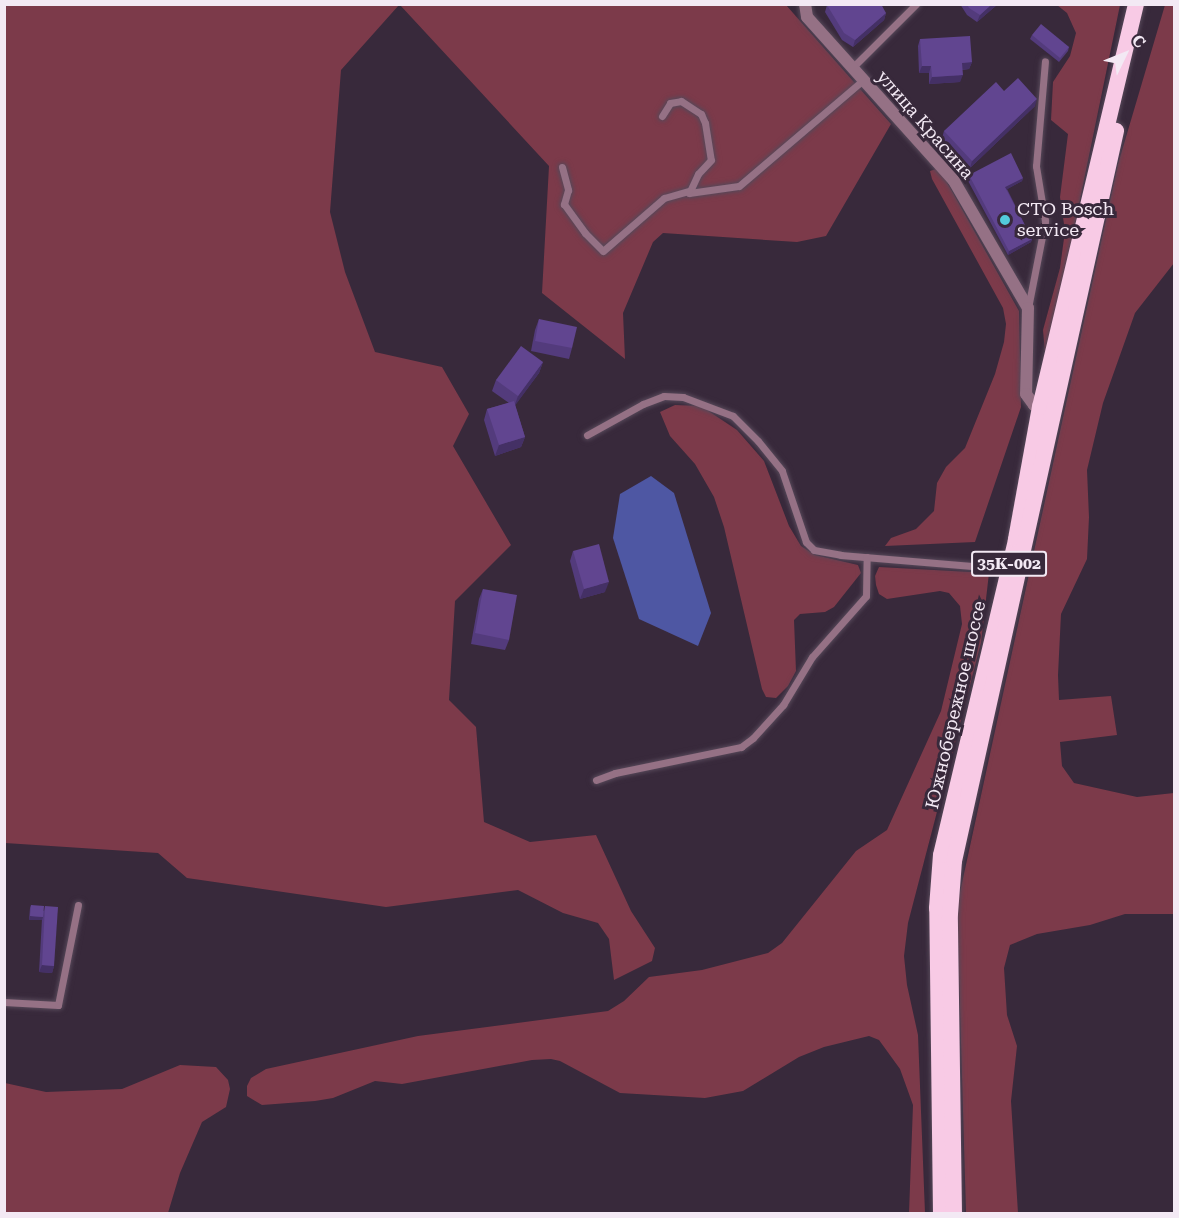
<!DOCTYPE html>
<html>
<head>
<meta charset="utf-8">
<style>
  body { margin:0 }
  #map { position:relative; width:1179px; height:1218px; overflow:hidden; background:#38293b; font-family:"Roboto Serif",serif }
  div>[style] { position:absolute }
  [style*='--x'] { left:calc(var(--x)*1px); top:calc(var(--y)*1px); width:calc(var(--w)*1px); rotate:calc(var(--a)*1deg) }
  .green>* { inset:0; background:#7c3a4a }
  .water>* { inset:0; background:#4e57a3 }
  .roads { filter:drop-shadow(0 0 2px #564859) drop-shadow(0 0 2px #564859) }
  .service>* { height:7px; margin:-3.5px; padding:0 3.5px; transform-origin:3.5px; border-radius:3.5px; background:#957185 }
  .tertiary>* { height:12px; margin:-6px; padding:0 6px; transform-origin:6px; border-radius:6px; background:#957185 }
  .trunk>* { height:16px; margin:-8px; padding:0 8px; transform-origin:8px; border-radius:8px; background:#f8cae5 }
  .wall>* { inset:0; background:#533b7c }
  .shaded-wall>* { inset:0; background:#443065 }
  .building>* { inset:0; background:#614590 }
  .dots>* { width:16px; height:16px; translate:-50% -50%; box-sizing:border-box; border:3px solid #38293b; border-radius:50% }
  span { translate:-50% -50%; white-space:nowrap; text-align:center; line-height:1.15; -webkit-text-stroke:6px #38293b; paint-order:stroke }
  .shield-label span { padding:2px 4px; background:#38293b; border:2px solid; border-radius:4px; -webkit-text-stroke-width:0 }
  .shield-label { font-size:16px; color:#f3e9f4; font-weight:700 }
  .street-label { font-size:18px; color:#f3e9f4 }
  .poi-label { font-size:18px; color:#f3e9f4 }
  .left { translate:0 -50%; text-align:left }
  .frame { position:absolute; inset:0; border:6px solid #f3e9f4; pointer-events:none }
  .north { position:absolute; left:1095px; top:24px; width:60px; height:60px; -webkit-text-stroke:4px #38293b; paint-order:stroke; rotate:47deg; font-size:16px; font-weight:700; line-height:24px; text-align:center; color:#f3e9f4 }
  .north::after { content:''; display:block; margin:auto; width:21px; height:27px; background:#f3e9f4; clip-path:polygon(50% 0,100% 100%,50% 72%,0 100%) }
</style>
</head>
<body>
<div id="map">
  <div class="green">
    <div style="clip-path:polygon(4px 5px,399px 5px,341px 70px,330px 212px,345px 272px,375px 352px,442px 367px,469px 414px,453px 446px,511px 545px,455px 601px,449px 700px,476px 727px,484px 822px,530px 842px,596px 835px,631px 911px,655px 948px,652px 961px,614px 980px,609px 939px,598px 923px,563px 913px,518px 890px,386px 907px,187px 878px,158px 853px,5px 843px)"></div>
    <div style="clip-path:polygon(400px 5px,786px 5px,891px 124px,826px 236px,797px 242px,663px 233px,653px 242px,623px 313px,625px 359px,542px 293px,549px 166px)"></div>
    <div style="clip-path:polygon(1057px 5px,1120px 5px,1046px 365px,1043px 330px,1060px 268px,1065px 231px,1060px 197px,1068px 134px,1051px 120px,1053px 82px,1070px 56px,1076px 33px,1067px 13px)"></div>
    <div style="clip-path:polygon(1165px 5px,1174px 5px,1174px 263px,1135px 313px,1103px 403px,1087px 470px,1089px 517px,1087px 559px,1061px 614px,1058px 675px,1059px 700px,1111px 696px,1117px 735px,1060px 742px,1062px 766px,1074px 783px,1137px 797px,1174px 793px,1174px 914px,1125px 914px,1090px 925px,1037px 934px,1010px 945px,1004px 968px,1007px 1015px,1017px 1046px,1011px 1101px,1018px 1213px,966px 1213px,957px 906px,1118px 164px)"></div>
    <div style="clip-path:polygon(939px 168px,1019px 311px,1021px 407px,975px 542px,885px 546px,891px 538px,916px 529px,934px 511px,937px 483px,946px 467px,965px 448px,995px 374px,1004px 342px,1006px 324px,1003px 308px,932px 179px,930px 171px)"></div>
    <div style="clip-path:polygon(675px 405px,701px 406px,737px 430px,764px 461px,789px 526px,801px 546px,815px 555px,858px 565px,861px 573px,834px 607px,825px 612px,800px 614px,794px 620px,796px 671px,788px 686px,776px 698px,766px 697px,762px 689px,724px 527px,714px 497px,695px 464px,670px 436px,660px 412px)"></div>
    <div style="clip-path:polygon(879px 567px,989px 573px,981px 643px,908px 923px,904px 956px,907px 985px,918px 1035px,925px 1213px,909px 1213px,913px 1105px,900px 1069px,879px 1040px,869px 1036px,824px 1047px,799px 1057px,743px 1091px,705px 1098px,620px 1093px,560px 1061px,551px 1059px,532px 1060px,402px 1084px,375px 1081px,333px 1098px,315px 1101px,262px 1105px,247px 1096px,247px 1086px,251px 1078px,266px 1069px,418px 1036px,608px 1011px,624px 1001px,649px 977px,702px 970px,768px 953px,782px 943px,856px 851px,887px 830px,941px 711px,962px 624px,960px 606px,949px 593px,940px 591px,887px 599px,879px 594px,876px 585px,875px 576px)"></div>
    <div style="clip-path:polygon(180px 1065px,216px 1067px,228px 1080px,230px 1089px,226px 1107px,202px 1122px,180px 1173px,168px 1213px,5px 1213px,5px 1083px,46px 1092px,122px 1089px)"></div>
  </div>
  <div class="water">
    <div style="clip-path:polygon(651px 476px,674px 493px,711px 613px,698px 646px,639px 619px,613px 538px,620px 494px)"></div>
  </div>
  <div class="roads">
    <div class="service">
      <div style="--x:852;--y:68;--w:91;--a:-45"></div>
      <div style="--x:662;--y:116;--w:15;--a:-58"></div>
      <div style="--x:670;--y:103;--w:11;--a:-10"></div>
      <div style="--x:681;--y:101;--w:24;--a:33"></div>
      <div style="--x:701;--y:114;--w:10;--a:66"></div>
      <div style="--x:705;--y:123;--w:37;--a:81"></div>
      <div style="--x:711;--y:160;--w:19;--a:133"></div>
      <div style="--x:698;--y:174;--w:21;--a:115"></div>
      <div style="--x:689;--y:193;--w:50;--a:-8"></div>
      <div style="--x:739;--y:186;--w:163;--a:-40.5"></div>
      <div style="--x:562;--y:167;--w:24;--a:75"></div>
      <div style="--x:568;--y:190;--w:15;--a:106"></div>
      <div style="--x:564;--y:204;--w:36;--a:54"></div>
      <div style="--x:585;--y:233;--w:25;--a:45"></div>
      <div style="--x:603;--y:251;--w:81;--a:-41"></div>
      <div style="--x:664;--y:198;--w:26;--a:-16"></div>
      <div style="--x:1028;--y:308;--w:89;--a:-78.9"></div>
      <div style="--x:1045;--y:221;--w:56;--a:-99.3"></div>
      <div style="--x:1036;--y:166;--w:105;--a:-85.1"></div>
      <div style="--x:587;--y:435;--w:64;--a:-29"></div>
      <div style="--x:643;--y:404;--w:22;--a:-21"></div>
      <div style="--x:664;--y:396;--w:19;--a:3"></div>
      <div style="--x:683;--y:397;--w:53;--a:20.8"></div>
      <div style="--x:733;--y:416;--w:35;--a:45"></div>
      <div style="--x:758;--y:441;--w:38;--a:51"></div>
      <div style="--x:782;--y:471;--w:75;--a:71.3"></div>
      <div style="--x:806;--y:542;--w:11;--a:45"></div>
      <div style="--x:814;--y:550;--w:27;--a:10"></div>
      <div style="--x:841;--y:555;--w:167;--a:4.8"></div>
      <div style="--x:596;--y:780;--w:20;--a:-20"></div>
      <div style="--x:615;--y:773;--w:129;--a:-11.7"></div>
      <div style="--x:741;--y:747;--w:15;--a:-37"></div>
      <div style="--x:753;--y:738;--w:45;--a:-47.7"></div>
      <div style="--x:783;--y:705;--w:56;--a:-58.9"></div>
      <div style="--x:812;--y:657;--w:81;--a:-48.5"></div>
      <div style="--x:866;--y:596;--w:39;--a:-89"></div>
      <div style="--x:4;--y:1002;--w:54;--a:3.2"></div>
      <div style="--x:58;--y:1005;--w:102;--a:-78.7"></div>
    </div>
    <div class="tertiary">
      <div style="--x:805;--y:4;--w:13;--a:81"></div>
      <div style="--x:807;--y:17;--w:220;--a:48.1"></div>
      <div style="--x:954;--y:181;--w:147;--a:59.8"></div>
      <div style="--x:1028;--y:308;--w:86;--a:91.3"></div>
      <div style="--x:1026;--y:394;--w:14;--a:54"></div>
      <div style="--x:1034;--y:405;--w:6;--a:18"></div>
    </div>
    <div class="trunk">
      <div style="--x:941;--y:1214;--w:306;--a:-90.7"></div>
      <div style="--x:937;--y:908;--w:53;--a:-85.7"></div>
      <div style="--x:941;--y:855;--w:325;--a:-76.6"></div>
      <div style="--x:1016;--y:539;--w:134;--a:-79.7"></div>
      <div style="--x:1040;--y:407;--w:414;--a:-76.6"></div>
      <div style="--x:954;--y:1214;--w:300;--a:-90.8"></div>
      <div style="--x:950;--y:914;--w:53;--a:-85.7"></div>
      <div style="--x:954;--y:861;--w:748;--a:-77.49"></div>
    </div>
  </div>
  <div class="wall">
    <div style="clip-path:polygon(960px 4px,998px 4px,977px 22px,967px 15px)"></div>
    <div style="clip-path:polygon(827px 5px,886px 13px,884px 20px,853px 47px,842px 40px,825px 12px)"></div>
    <div style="clip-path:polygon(1032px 35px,1069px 47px,1068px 51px,1059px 62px,1030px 39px)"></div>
    <div style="clip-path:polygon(920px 39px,972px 62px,969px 69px,962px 70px,960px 82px,929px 84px,929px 73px,919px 73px,918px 46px)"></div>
    <div style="clip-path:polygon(1004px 91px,1035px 106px,970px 168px,942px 138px,944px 131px)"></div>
    <div style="clip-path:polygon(969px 175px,1023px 178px,1022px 181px,1007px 189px,1032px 239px,1031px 242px,1008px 255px,967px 179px)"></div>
    <div style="clip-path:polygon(539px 319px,572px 348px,569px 359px,531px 351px,535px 330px)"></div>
    <div style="clip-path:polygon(543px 362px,539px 373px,515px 405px,525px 437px,521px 447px,495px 456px,484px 420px,487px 409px,509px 403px,492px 391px,496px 380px)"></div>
    <div style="clip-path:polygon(573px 551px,605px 592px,580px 599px,570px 561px)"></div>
    <div style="clip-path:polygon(483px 589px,509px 640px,505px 650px,471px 644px,479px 599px)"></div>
    <div style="clip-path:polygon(31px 905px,44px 911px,45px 906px,54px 966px,52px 973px,39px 972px,42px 919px,42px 920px,29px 920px,30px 908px)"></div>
  </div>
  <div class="shaded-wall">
    <div style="clip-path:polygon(992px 4px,998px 4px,977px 22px,980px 15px)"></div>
    <div style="clip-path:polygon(886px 13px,884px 20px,853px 47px,855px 40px)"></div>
    <div style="clip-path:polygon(972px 62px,969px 69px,960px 70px,962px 63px)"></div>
    <div style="clip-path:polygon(922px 66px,931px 66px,929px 73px,919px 73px)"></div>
    <div style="clip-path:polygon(963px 75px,960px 82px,929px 84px,932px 77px)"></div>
    <div style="clip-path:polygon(1037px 99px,1035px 106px,970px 168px,972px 161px)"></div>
    <div style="clip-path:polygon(1023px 178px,1022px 181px,1004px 191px,1005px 187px)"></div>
    <div style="clip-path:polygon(1032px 239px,1031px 242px,1008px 255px,1009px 251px)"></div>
    <div style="clip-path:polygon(543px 362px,539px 373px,514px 407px,518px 396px)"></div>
    <div style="clip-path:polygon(525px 437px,521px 447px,495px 456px,499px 445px)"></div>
    <div style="clip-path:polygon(609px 582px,605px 592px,580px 599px,584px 589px)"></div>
    <div style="clip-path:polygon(30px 916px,43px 917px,42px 920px,29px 920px)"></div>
    <div style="clip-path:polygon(42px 965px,54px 966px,52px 973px,39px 972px)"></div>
  </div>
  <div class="building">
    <div style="clip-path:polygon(828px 4px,881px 4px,886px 13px,855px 40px,844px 33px,827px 5px)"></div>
    <div style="clip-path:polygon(967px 4px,992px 4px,980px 15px,969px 8px)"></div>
    <div style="clip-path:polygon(1041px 24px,1069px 47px,1060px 58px,1032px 35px)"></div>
    <div style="clip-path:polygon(970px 36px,972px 62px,962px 63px,963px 75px,932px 77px,931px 66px,922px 66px,920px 39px)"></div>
    <div style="clip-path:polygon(1018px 78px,1037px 99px,972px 161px,944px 131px,996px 82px,1004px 91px)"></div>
    <div style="clip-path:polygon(1011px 153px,1023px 178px,1005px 187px,1032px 239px,1009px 251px,969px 175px)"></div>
    <div style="clip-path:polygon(539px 319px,577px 327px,572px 348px,535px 341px)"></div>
    <div style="clip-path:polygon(521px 346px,543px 362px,518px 396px,496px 380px)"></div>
    <div style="clip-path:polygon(514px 401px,525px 437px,499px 445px,487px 409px)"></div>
    <div style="clip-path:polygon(599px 544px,609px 582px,584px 589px,573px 551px)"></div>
    <div style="clip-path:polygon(483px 589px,517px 595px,509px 640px,475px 633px)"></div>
    <div style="clip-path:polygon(31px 905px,44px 906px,43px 917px,30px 916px)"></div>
    <div style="clip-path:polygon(45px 906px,58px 907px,54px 966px,42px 965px)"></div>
  </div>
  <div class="dots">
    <div style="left:1005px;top:220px;background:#53cbdb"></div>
  </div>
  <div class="shield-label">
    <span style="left:1009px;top:564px">35К-002</span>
  </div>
  <div class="street-label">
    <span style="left:925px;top:125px;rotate:49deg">улица Красина</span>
    <span style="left:956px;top:705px;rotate:-77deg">Южнобережное шоссе</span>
  </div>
  <div class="poi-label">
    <span class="left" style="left:1017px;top:220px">СТО Bosch<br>service</span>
  </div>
  <div class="frame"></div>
  <div class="north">С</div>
</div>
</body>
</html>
